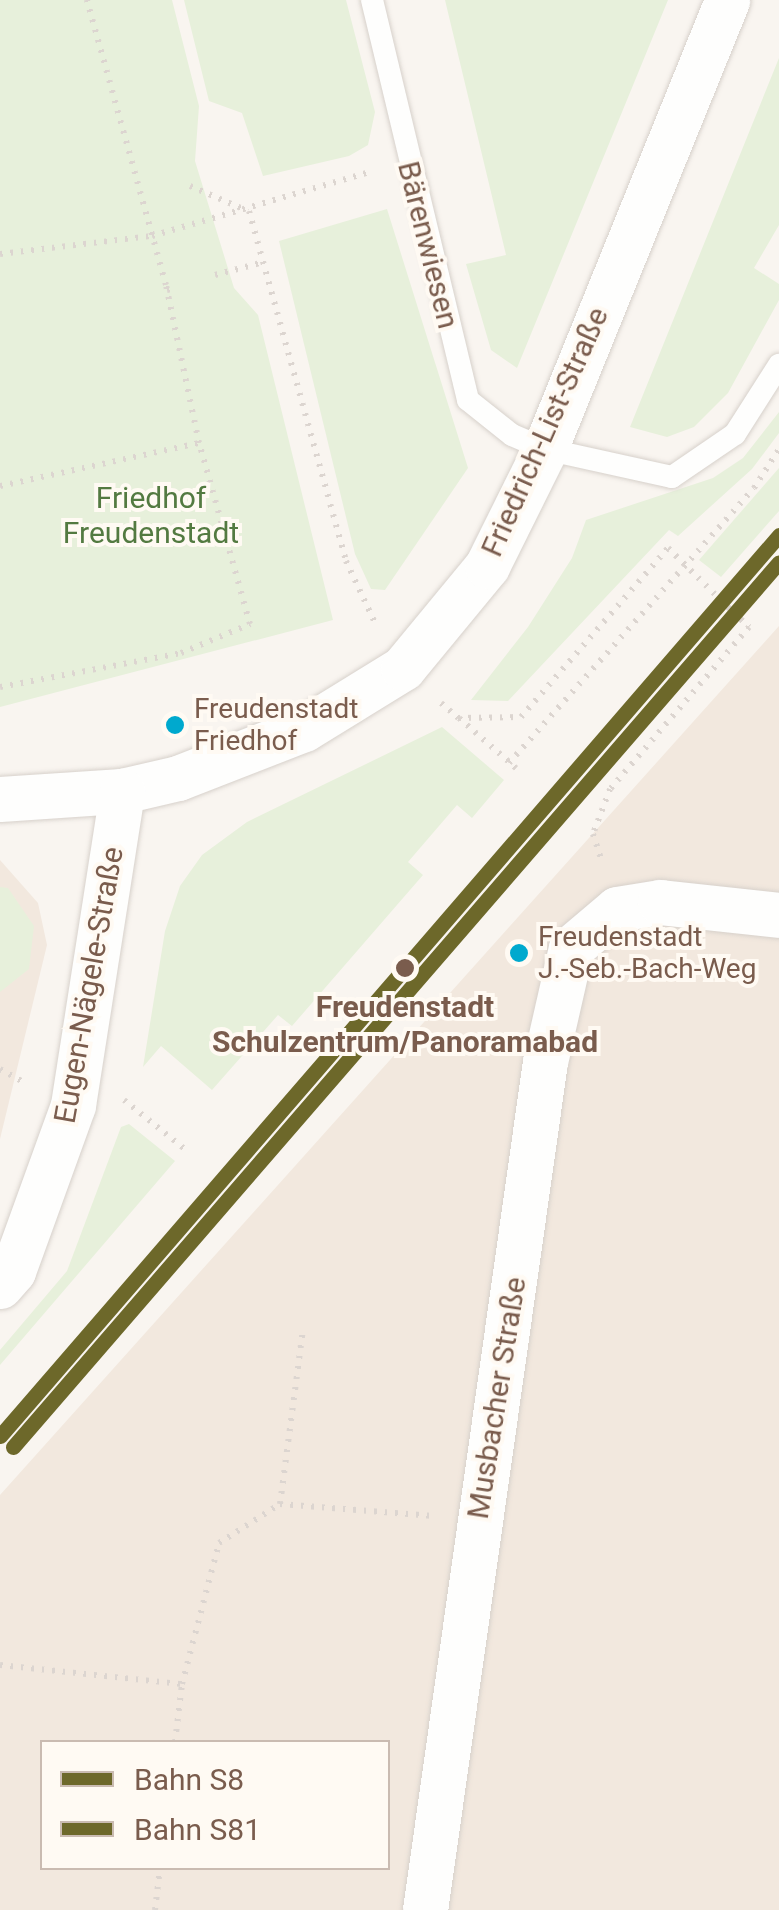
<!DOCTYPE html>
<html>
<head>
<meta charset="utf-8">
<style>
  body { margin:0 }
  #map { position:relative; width:779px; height:1910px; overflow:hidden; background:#f9f5f0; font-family:Roboto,sans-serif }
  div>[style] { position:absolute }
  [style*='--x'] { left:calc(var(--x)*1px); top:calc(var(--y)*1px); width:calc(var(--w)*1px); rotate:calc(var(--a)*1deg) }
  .residential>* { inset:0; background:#f2e8de }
  .green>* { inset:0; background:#e7f0db }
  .path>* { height:6px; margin-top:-3px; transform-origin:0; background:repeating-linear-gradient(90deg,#dcd5d0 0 2.5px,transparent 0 10.5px) }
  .roads { filter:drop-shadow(0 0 2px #d7d1cb) drop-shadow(0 0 2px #d7d1cb) }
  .service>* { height:22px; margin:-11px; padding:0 11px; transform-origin:11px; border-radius:11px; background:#fefefd }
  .minor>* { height:45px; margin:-22.5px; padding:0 22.5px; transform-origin:22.5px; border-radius:22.5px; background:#fefefd }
  .rail-1>* { height:15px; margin:-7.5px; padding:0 7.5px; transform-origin:7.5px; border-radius:7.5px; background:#6d682a }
  .rail-2>* { height:15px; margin:-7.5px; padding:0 7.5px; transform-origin:7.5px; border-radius:7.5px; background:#6d682a }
  .dots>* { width:28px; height:28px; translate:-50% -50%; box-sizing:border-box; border:5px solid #fffaf3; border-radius:50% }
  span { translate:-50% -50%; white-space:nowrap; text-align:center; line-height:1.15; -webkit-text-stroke:8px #fffaf3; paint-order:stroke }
  .bus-label { font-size:28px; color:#7a5c4d }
  .left { translate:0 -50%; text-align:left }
  .street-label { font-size:30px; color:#7a5c4d }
  .park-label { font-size:30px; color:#537a41 }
  .stop-label { font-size:30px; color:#7a5c4d; font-weight:700 }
  .legend { position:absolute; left:40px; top:1740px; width:350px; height:130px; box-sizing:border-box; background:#fffaf3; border:2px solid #cabbb1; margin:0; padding:12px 18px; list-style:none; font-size:30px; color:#7a5c4d }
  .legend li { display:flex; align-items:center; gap:20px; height:50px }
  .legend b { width:50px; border:2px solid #cabbb1 }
</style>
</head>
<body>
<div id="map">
  <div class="residential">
    <div style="clip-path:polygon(evenodd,779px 626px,779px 1910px,0 1910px,0 1495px,779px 626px,42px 1742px,388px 1742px,388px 1868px,42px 1868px,42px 1742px)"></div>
    <div style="clip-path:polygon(0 860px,38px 903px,47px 945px,0 1139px)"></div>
  </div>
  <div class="green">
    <div style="clip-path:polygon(0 0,172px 0,199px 106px,195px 161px,234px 288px,258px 315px,333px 620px,0 707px)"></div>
    <div style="clip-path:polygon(184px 0,346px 0,375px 112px,368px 145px,349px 156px,263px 176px,242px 113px,209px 101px)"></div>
    <div style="clip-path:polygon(445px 0,668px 0,517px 368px,491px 350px,466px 264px,506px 255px)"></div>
    <div style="clip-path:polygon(779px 58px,779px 225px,754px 268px,779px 284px,779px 300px,728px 393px,694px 427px,667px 437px,630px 427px)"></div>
    <div style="clip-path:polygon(387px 209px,468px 468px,385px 590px,371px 589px,355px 554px,279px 241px)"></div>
    <div style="clip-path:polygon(779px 412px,779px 433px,752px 469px,678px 536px,669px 530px,508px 701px,471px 700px,528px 627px,572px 558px,586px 520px,713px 478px,743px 458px)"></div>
    <div style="clip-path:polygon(779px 468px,779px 511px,721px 577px,699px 560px)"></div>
    <div style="clip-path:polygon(442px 727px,504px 780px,472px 818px,457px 805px,408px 862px,423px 875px,292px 1026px,278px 1015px,212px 1090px,161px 1046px,143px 1067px,165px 931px,180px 886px,202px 855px,247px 822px)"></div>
    <div style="clip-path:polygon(0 887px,8px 888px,34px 926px,29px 969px,0 992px)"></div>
    <div style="clip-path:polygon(129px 1124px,175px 1161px,0 1365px,0 1350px,67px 1271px,121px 1127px)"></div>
  </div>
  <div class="path">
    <div style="--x:190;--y:186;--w:63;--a:23.3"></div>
    <div style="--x:249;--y:211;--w:363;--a:74.5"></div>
    <div style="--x:346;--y:561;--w:71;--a:64.9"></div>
    <div style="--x:0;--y:254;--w:153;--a:-6.8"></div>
    <div style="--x:152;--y:236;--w:230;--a:-16.4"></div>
    <div style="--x:215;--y:275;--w:51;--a:-14.9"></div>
    <div style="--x:167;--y:290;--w:10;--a:-11"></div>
    <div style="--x:0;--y:486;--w:204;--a:-12.2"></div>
    <div style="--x:199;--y:443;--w:161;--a:-101.8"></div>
    <div style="--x:166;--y:285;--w:296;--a:-105.5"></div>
    <div style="--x:0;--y:687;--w:184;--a:-10.6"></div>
    <div style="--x:181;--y:653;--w:75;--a:-22.8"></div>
    <div style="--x:250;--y:624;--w:188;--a:-105.7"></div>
    <div style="--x:441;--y:703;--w:23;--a:41"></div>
    <div style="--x:458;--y:718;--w:63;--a:-0.9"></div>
    <div style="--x:521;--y:717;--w:224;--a:-49"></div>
    <div style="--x:668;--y:548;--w:91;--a:44.6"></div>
    <div style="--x:733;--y:612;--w:22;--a:43"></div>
    <div style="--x:749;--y:627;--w:213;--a:130.6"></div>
    <div style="--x:610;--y:789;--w:48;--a:110.7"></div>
    <div style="--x:593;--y:834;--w:29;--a:72"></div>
    <div style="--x:459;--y:718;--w:76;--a:41.3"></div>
    <div style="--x:509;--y:763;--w:368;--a:-48.3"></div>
    <div style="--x:754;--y:488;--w:46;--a:-57.3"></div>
    <div style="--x:0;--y:1069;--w:29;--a:29"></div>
    <div style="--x:124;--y:1100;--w:80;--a:38.9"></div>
    <div style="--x:280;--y:1504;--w:177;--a:-82.5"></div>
    <div style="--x:0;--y:1665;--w:183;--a:6"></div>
    <div style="--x:175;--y:1742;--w:58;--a:-83.1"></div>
    <div style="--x:182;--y:1684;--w:146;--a:-75.3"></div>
    <div style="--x:219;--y:1543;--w:72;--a:-32.6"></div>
    <div style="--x:280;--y:1504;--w:151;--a:4.5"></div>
    <div style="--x:155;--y:1910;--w:42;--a:-83.2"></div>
  </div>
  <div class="roads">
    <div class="service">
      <div style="--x:372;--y:0;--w:411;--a:76.5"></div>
      <div style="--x:468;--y:400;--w:56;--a:38.5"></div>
      <div style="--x:512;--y:435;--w:36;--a:23"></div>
      <div style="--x:545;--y:449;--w:130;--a:12.4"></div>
      <div style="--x:672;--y:477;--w:76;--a:-34.3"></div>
      <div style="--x:735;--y:434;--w:82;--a:-57.5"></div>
    </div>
    <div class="minor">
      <div style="--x:0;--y:799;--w:122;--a:-3.8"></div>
      <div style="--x:122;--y:791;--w:57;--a:-13.1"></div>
      <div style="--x:178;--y:778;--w:135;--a:-21.3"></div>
      <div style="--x:304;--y:729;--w:116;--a:-31.6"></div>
      <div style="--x:403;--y:668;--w:132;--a:-50.5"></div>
      <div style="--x:487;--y:566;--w:131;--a:-63.6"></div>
      <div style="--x:545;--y:449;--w:484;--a:-67.9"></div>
      <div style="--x:0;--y:1286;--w:20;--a:-49"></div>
      <div style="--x:13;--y:1271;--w:177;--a:-70.1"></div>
      <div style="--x:73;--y:1105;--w:318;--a:-81.1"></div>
      <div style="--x:425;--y:1910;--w:856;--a:-81.95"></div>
      <div style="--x:545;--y:1062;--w:117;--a:-77.2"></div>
      <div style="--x:571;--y:948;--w:60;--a:-40.3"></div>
      <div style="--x:617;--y:909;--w:44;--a:-9.2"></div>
      <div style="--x:660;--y:902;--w:120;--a:6.2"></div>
    </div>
  </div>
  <div class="rail-1">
    <div style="--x:0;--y:1436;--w:1191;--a:-49.15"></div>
  </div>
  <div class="rail-2">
    <div style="--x:13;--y:1447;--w:1170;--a:-49.12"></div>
  </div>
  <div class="dots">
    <div style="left:175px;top:725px;background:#00a9ce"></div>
    <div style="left:519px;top:953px;background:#00a9ce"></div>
    <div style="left:405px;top:968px;background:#7a5c4d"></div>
  </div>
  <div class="bus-label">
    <span class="left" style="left:194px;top:725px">Freudenstadt<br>Friedhof</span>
    <span class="left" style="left:538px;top:953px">Freudenstadt<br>J.-Seb.-Bach-Weg</span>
  </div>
  <div class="street-label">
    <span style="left:428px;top:245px;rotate:76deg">Bärenwiesen</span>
    <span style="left:545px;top:432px;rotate:-66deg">Friedrich-List-Straße</span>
    <span style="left:89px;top:985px;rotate:-80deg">Eugen-Nägele-Straße</span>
    <span style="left:497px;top:1398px;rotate:-81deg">Musbacher Straße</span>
  </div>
  <div class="park-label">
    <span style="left:151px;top:515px">Friedhof<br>Freudenstadt</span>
  </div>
  <div class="stop-label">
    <span style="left:405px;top:1024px">Freudenstadt<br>Schulzentrum/Panoramabad</span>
  </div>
  <ul class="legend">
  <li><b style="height:12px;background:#6d682a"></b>Bahn S8</li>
  <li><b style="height:12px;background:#6d682a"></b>Bahn S81</li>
  </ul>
</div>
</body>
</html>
